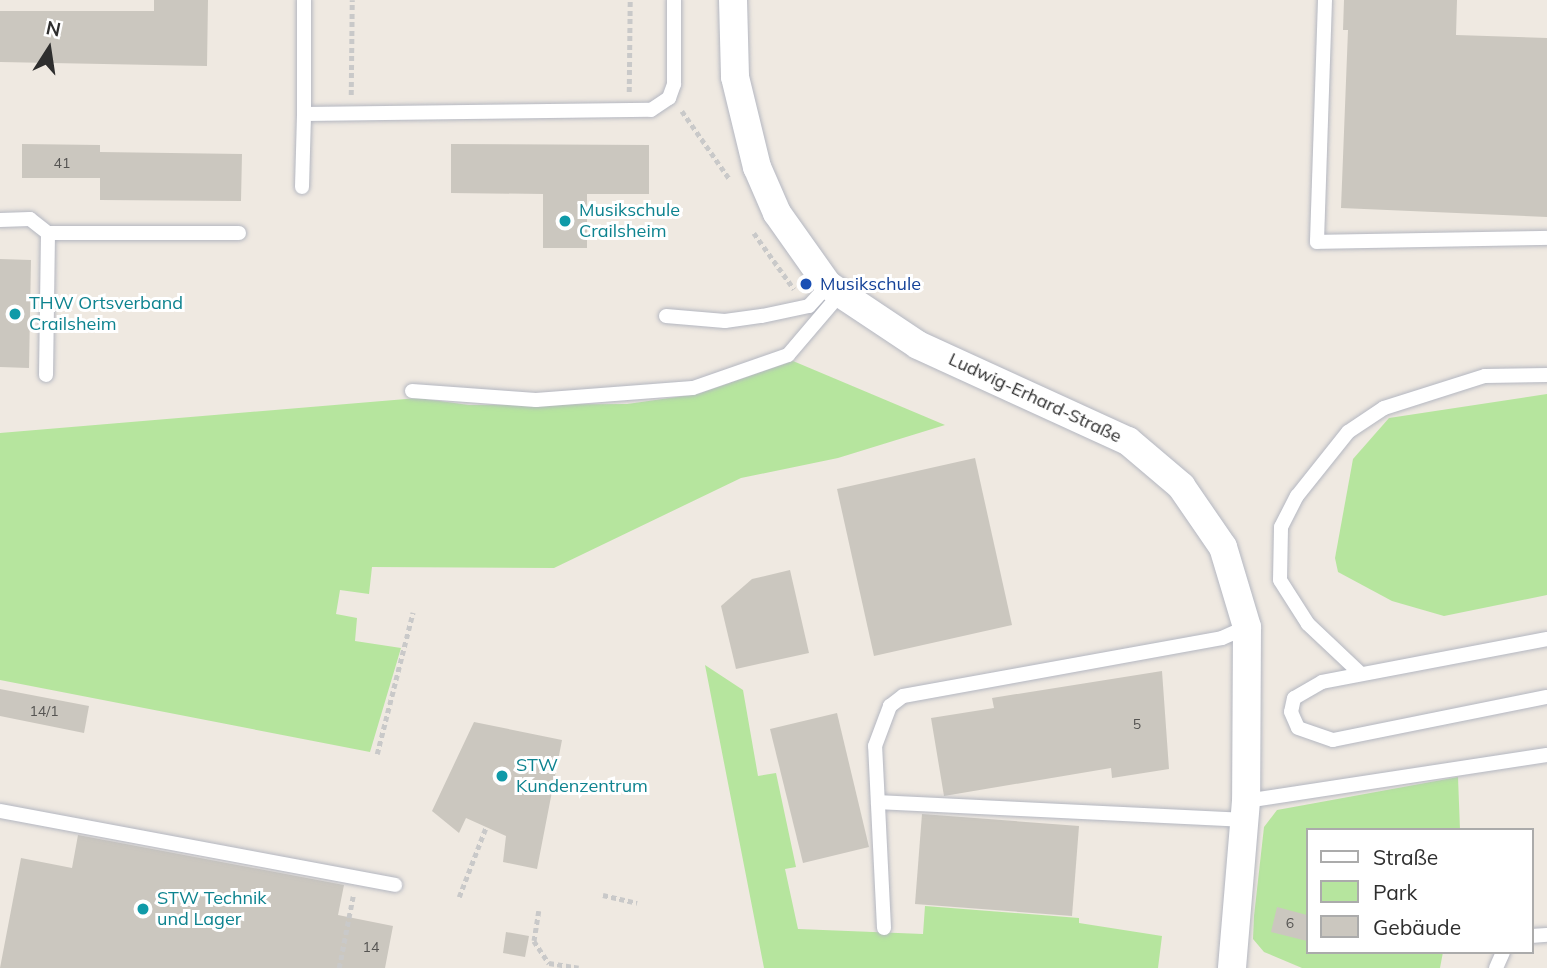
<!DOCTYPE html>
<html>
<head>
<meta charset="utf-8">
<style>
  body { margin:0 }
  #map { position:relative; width:1547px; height:968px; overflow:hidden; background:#efe9e1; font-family:Mulish,sans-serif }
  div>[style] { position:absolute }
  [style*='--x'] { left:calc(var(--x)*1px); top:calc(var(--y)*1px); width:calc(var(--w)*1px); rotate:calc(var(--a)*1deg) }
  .green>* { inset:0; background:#b6e59e }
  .building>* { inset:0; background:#cbc7bf }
  .path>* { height:4.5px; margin-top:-2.25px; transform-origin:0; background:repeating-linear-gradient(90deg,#c9c9c9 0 5px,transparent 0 8.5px) }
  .roads { filter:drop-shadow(0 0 2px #b4b7c1) drop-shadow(0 0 2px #b4b7c1) }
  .lane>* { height:14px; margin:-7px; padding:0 7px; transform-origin:7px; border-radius:7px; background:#fff }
  .street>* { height:28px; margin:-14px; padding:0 14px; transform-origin:14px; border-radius:14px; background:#fff }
  .dots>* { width:19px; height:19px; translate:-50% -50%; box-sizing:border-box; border:4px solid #fff; border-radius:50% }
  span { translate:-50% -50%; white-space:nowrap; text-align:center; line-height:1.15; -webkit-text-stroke:6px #fff; paint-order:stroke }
  .number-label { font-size:14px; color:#555452 }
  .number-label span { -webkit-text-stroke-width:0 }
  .culture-label { font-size:18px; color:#0d838f }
  .left { translate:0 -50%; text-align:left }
  .transit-label { font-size:18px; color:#164399 }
  .street-label { font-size:18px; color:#2e2e2e }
  .legend { position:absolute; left:1306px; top:828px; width:228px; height:126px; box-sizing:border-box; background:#fff; border:2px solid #ababab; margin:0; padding:9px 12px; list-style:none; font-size:21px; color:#2e2e2e }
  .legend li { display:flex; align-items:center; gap:14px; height:35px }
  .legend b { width:35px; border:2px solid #ababab }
  .north { position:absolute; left:14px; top:14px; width:70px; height:70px; -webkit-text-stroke:5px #fff; paint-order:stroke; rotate:12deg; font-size:19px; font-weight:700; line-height:28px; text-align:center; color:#2e2e2e }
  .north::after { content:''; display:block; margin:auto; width:24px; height:32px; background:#2e2e2e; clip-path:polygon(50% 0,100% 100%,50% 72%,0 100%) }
</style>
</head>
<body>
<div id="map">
  <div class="green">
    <div style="clip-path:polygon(793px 361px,945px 425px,838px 458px,741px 478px,554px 568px,372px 567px,369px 594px,340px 590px,336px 614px,357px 618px,355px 641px,401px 648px,370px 752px,0 680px,0 433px,418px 398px,469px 405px,627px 404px,698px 394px)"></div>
    <div style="clip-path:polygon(1547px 394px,1547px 595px,1444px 616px,1392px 601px,1338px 572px,1335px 558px,1353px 459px,1389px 418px)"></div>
    <div style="clip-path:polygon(705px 665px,743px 690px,758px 776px,776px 773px,796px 867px,785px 869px,798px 929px,923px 934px,925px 906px,1079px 918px,1079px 923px,1162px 936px,1158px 968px,764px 968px)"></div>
    <div style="clip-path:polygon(1458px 777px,1460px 830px,1307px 830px,1307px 952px,1443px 952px,1440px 968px,1302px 968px,1264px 952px,1253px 939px,1254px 916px,1264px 827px,1277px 810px)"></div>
  </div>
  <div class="building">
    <div style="clip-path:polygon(154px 0,208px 0,207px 66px,0 62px,0 11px,154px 11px)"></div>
    <div style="clip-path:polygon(1344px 0,1457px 0,1456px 35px,1547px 38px,1547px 217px,1341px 208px,1348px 30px,1343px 30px)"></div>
    <div style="clip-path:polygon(22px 144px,100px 145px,100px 152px,242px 154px,241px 201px,100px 200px,100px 178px,22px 178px)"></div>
    <div style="clip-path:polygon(451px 144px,649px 145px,649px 194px,587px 194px,587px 248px,543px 248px,543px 194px,451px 193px)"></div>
    <div style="clip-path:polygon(0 259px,31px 260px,29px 368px,0 367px)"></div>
    <div style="clip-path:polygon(975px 458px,1012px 625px,874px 656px,837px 489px)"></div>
    <div style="clip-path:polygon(790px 570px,809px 653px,736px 669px,721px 606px,752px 579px)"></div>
    <div style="clip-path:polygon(1162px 671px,1169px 769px,1112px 778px,1111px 768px,944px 796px,931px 718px,994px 708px,992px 698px)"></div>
    <div style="clip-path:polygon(0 689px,89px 706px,84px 733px,0 716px)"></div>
    <div style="clip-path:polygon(837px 713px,869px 847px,803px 863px,770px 729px)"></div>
    <div style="clip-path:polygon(474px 722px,562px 740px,537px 869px,503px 862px,506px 836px,466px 818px,459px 833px,432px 811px)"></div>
    <div style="clip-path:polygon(922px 814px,1079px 826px,1072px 916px,915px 904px)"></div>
    <div style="clip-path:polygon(78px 835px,344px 885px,338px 915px,393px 926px,385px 968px,0 968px,21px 858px,72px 868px)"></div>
    <div style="clip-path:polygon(1277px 907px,1307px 915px,1307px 941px,1271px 932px)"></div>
    <div style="clip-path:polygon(506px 932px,529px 936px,525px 957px,503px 953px)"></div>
  </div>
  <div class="path">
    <div style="--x:629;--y:92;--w:92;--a:-89.4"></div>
    <div style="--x:351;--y:95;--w:95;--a:-89.4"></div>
    <div style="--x:682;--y:111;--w:82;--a:55"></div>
    <div style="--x:754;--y:233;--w:69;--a:54.5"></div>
    <div style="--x:377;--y:754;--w:146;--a:-75.8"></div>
    <div style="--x:603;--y:895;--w:35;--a:13"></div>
    <div style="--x:459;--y:897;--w:75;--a:-68.9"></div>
    <div style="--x:539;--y:911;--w:30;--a:99"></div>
    <div style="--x:534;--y:941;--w:27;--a:56"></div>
    <div style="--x:549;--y:963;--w:30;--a:9"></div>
    <div style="--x:339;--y:968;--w:73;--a:-79"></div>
  </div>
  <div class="roads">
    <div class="lane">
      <div style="--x:304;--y:0;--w:114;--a:90"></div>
      <div style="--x:304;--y:114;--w:347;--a:-0.7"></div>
      <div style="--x:651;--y:110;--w:22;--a:-34"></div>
      <div style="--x:669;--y:98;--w:15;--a:-70"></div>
      <div style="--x:674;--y:84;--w:84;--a:-90"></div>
      <div style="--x:1325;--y:0;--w:242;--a:91.9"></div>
      <div style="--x:1317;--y:242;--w:230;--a:-1"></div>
      <div style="--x:302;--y:187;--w:73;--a:-88.4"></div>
      <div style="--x:0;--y:220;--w:30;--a:-2"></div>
      <div style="--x:30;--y:219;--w:23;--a:38"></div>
      <div style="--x:48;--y:233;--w:142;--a:90.8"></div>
      <div style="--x:48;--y:233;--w:191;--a:0"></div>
      <div style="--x:666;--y:316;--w:59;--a:4.8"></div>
      <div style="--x:725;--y:321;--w:37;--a:-8"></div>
      <div style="--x:762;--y:316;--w:48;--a:-12"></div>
      <div style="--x:809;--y:306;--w:28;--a:-48"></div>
      <div style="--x:412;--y:391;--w:124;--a:4.2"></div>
      <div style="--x:536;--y:400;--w:157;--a:-4.4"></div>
      <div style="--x:693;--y:388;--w:101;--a:-19.2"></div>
      <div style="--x:788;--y:355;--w:79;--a:-49.6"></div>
      <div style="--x:1547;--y:639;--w:229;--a:169.2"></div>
      <div style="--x:1322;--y:682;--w:32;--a:150"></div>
      <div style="--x:1294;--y:698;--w:14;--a:102"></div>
      <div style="--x:1291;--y:712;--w:17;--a:66"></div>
      <div style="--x:1298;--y:728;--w:37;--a:19"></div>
      <div style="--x:1333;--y:740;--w:218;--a:-11.4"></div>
      <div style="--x:1361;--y:674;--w:73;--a:-136.7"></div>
      <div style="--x:1308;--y:624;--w:52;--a:-122.5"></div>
      <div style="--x:1280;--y:580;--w:53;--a:-88.9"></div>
      <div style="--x:1281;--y:527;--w:35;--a:-63"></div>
      <div style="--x:1297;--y:496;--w:82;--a:-51.4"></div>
      <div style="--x:1348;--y:432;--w:43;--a:-33.7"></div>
      <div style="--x:1384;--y:408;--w:106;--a:-17.6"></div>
      <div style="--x:1485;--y:376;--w:62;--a:-0.9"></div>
      <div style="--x:1246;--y:801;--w:304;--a:-8.7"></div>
      <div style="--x:878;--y:802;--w:367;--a:2.8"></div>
      <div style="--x:0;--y:811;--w:402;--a:10.6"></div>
      <div style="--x:884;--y:928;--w:182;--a:-92.8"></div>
      <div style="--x:875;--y:746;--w:43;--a:-69.4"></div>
      <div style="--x:890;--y:706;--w:16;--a:-38"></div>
      <div style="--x:903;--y:696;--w:324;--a:-10.3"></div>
      <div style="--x:1222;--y:638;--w:27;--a:-24"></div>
      <div style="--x:1531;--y:936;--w:16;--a:-4"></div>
      <div style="--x:1496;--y:968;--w:17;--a:-66"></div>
    </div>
    <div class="street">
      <div style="--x:733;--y:0;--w:77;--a:88.5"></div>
      <div style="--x:735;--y:77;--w:93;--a:76.3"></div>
      <div style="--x:757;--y:167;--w:50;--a:66.5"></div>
      <div style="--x:777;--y:213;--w:88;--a:54.7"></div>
      <div style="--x:828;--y:285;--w:108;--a:33.7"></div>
      <div style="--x:918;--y:345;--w:231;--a:24.6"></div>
      <div style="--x:1128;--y:441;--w:70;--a:40.3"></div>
      <div style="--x:1181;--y:486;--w:74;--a:55.5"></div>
      <div style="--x:1223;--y:547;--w:84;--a:73.3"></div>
      <div style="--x:1247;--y:627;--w:174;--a:90.3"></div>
      <div style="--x:1246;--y:801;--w:168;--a:94.8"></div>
    </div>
  </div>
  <div class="dots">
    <div style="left:565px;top:221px;background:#0f9aa8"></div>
    <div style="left:806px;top:284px;background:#1a4fb4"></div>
    <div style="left:15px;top:314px;background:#0f9aa8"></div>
    <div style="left:502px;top:776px;background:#0f9aa8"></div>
    <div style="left:143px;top:909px;background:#0f9aa8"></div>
  </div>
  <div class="number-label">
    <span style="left:62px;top:163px">41</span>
    <span style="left:44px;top:711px">14/1</span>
    <span style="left:1137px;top:724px">5</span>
    <span style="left:1290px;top:923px">6</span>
    <span style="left:371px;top:947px">14</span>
  </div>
  <div class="culture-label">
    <span class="left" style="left:579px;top:221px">Musikschule<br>Crailsheim</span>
    <span class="left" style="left:29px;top:314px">THW Ortsverband<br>Crailsheim</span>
    <span class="left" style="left:516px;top:776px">STW<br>Kundenzentrum</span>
    <span class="left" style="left:157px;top:909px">STW Technik<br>und Lager</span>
  </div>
  <div class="transit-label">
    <span class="left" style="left:820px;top:284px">Musikschule</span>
  </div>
  <div class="street-label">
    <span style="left:1035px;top:398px;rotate:25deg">Ludwig-Erhard-Straße</span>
  </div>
  <ul class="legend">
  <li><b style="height:9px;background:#fff"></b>Straße</li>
  <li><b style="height:19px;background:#b6e59e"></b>Park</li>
  <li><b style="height:19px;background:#cbc7bf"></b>Gebäude</li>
  </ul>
  <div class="north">N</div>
</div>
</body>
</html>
